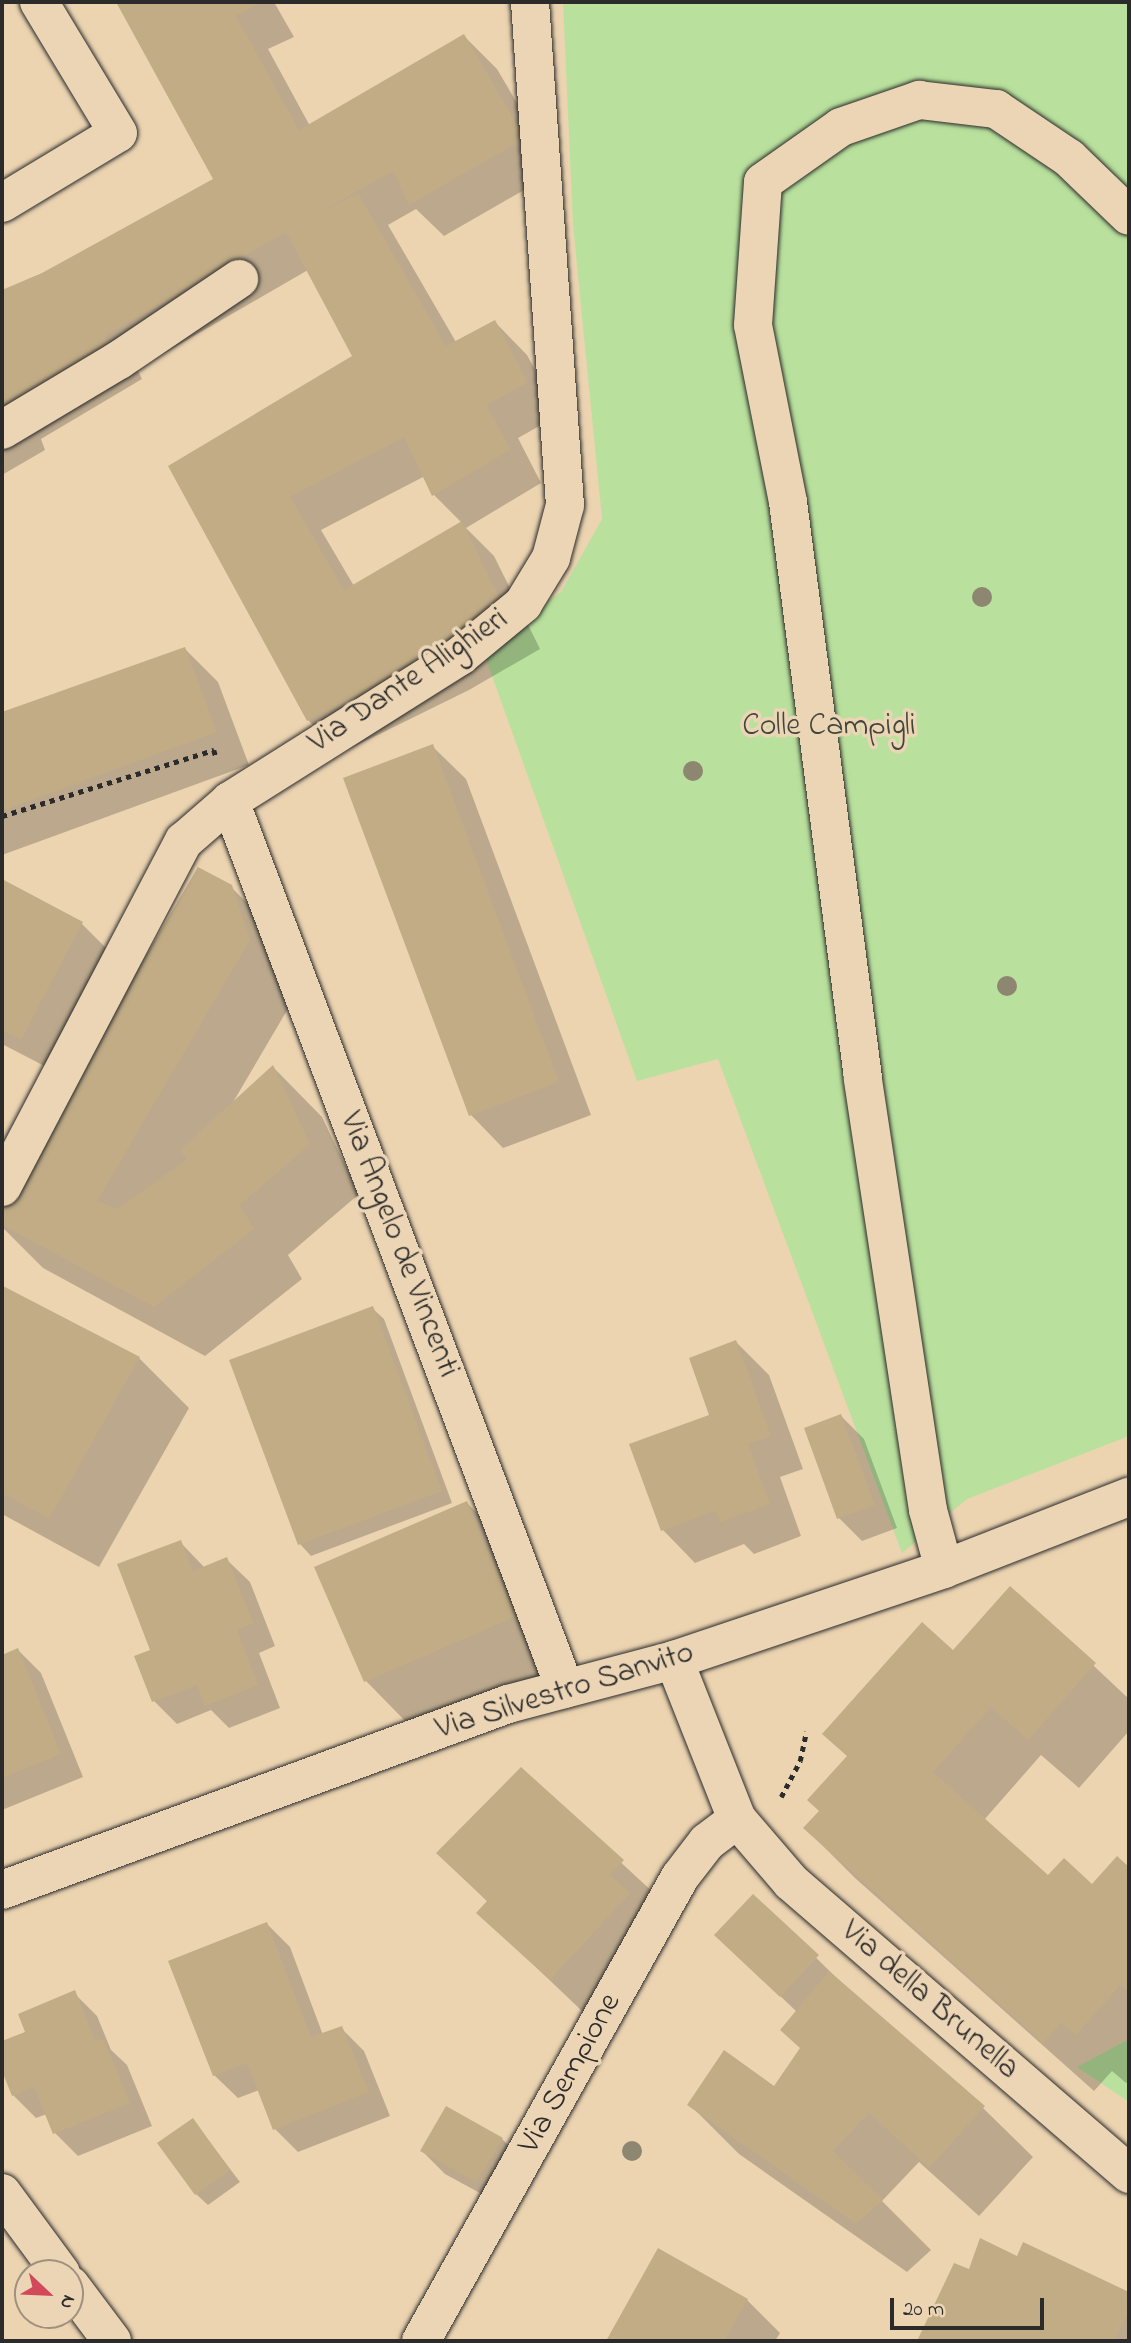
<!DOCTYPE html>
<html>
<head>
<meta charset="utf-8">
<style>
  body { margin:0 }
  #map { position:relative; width:1131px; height:2343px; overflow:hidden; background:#ecd4b1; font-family:"Indie Flower",sans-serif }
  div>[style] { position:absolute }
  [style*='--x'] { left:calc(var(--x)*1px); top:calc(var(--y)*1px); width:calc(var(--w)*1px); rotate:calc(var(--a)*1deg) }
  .green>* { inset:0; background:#b9e19d }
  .shadow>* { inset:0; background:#0003 }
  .building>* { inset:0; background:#c1ac86 }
  .path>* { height:4.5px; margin-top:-2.25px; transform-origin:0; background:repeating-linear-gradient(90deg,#2b2b2b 0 5px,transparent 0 10px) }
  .roads { filter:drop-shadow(0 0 2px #2b2b2b) drop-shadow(0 0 2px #2b2b2b) }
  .minor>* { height:38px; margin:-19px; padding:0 19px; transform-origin:19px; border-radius:19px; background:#ecd5b5 }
  .major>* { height:38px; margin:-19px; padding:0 19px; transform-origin:19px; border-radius:19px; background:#ecd5b5 }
  .trees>* { width:20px; height:20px; margin:-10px; border-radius:50%; background:#8d8671 }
  span { translate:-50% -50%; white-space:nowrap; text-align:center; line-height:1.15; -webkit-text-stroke:7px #ecd5b5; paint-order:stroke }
  .street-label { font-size:32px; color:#2b2b2b }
  .park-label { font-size:32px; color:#40463c }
  .frame { position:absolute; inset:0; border:4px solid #2b2b2b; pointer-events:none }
  .north { position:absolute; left:14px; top:2259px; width:70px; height:70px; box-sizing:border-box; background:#ecd5b5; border:2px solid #9f917e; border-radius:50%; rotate:113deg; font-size:19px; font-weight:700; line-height:28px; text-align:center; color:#2b2b2b }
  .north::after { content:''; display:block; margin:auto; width:24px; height:32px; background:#d1495b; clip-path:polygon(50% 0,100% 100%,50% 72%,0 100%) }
  .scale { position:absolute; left:890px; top:2298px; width:154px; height:32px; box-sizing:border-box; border:4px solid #2b2b2b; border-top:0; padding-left:9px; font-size:21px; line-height:24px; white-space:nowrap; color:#2b2b2b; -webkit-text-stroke:5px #ecd5b5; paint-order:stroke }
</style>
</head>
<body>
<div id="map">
  <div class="green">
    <div style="clip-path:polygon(563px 2px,1129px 2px,1129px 1436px,967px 1499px,902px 1553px,718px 1059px,637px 1081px,482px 648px,561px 592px,602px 519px,573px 225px)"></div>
    <div style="clip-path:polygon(1129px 2039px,1129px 2102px,1077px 2067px)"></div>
  </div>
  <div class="shadow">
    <div style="clip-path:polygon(evenodd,118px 2px,274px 2px,294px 37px,268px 49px,310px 126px,464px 36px,497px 69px,557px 171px,444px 236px,416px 209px,388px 225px,456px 342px,495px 322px,527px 355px,559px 415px,518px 438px,541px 483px,466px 528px,494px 556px,540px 649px,469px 690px,341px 753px,308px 720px,170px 467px,354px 357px,308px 270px,137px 369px,142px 379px,41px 439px,45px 450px,2px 475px,2px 292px,42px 274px,215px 180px,118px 2px,425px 476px,434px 495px,462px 523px,354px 586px,321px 530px,425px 476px)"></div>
    <div style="clip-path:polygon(185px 649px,218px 682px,249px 765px,2px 855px,2px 714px)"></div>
    <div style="clip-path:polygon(433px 747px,466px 779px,591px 1115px,503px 1148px,471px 1115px)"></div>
    <div style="clip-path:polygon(2px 881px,82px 924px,115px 957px,54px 1071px,2px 1044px)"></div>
    <div style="clip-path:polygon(231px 887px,281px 937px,299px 990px,232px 1104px,273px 1067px,322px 1117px,359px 1194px,288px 1255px,302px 1279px,205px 1356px,43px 1268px,2px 1227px,2px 1204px)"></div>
    <div style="clip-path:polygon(3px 1288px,139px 1358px,189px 1408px,99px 1567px,2px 1514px)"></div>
    <div style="clip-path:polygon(372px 1308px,384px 1319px,452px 1503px,311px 1556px,300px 1544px)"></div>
    <div style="clip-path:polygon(736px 1342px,769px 1375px,803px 1469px,780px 1477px,801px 1536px,754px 1554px,744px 1544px,695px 1563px,663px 1530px,712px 1416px)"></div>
    <div style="clip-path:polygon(841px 1416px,864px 1439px,897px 1528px,862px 1541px,839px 1518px)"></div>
    <div style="clip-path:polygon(467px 1503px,517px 1553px,565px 1666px,415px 1731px,366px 1681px,316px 1568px)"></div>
    <div style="clip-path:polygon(180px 1542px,205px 1568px,226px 1559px,250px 1582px,275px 1646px,259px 1653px,280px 1708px,229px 1728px,211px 1710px,177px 1724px,154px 1701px,152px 1651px)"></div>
    <div style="clip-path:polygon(1011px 1588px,1129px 1699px,1129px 1731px,1079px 1788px,1041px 1755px,984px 1820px,1048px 1878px,1092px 1886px,1117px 1859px,1129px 1870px,1129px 2080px,1126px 2083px,1112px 2071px,1094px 2091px,855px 1878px,805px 1828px)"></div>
    <div style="clip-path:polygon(18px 1650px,41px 1673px,83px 1777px,2px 1810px,2px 1657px)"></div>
    <div style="clip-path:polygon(521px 1770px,655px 1894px,583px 2012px,479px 1913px,488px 1902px,438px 1853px)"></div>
    <div style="clip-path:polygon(753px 1896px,849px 1990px,983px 2108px,1033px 2157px,979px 2216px,919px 2162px,882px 2201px,931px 2250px,907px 2272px,739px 2154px,690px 2105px,774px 2088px,802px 2049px,797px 2012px,716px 1935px)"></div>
    <div style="clip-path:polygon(267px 1924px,290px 1947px,323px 2035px,341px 2028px,364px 2051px,390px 2116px,298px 2152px,275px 2129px,259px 2090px,238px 2098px,214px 2075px)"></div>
    <div style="clip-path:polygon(74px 1993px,97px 2016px,111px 2050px,127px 2065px,152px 2126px,78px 2156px,55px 2133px,47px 2114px,36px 2118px,13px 2095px,2px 2066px,2px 2043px,28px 2033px)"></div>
    <div style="clip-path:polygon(447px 2108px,502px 2139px,525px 2162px,500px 2204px,445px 2174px,422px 2151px)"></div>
    <div style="clip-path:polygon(193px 2120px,240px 2182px,208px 2205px,196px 2194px)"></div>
    <div style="clip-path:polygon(1024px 2245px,1129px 2294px,1129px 2341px,919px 2341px,955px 2266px,970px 2272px,1018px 2258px)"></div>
    <div style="clip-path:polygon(659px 2250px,747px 2300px,780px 2333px,775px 2341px,608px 2341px)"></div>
  </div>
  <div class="building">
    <div style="clip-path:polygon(116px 2px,261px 2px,236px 16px,299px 130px,464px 34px,525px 138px,409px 205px,393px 171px,317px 214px,358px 193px,446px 346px,495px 320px,528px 382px,487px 405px,510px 450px,432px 496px,404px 437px,290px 497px,344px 590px,462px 521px,508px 616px,436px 658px,307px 721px,168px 466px,352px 356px,286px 232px,105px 336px,110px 346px,2px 424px,2px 290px,42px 273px,213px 179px)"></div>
    <div style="clip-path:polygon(185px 647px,217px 732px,2px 811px,2px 712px)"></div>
    <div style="clip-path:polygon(433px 744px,559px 1082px,469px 1116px,343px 778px)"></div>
    <div style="clip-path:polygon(198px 867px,232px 885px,250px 940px,97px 1201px,118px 1209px,187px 1159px,180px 1150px,273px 1065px,310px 1144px,240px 1205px,254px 1229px,154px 1307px,2px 1225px,2px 1201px)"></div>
    <div style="clip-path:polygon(2px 879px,83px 922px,21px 1040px,2px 1030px)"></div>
    <div style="clip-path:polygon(3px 1286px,140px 1357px,49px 1519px,2px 1493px)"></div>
    <div style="clip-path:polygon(373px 1306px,442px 1491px,298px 1545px,229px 1360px)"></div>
    <div style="clip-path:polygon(736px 1340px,771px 1436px,748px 1444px,770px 1504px,720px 1522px,715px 1511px,661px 1531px,629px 1444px,709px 1415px,689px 1358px)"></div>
    <div style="clip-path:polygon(841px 1414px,875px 1505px,837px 1519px,804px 1428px)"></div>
    <div style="clip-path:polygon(467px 1501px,517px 1616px,364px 1682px,314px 1567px)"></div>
    <div style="clip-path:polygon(181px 1540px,193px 1571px,227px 1557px,253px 1623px,237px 1630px,258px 1685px,205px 1706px,197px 1685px,152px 1702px,134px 1656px,150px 1650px,117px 1564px)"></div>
    <div style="clip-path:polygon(1010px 1586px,1096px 1663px,1028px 1740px,991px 1707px,933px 1772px,1048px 1875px,1064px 1858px,1092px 1884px,1117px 1856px,1129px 1867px,1129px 1992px,1121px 1984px,1076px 2035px,1061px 2023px,1043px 2043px,803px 1828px,819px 1811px,807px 1800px,847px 1756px,822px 1734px,922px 1622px,953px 1650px)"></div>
    <div style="clip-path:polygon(18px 1648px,61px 1754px,2px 1778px,2px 1655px)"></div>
    <div style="clip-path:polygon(521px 1767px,624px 1860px,610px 1875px,630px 1893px,550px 1980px,476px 1913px,487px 1901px,436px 1853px)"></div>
    <div style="clip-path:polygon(753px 1894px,819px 1955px,780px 1997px,714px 1935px)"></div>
    <div style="clip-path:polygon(267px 1922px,311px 2037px,342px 2026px,369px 2092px,273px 2130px,247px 2063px,213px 2076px,168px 1961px)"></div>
    <div style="clip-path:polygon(829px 1971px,985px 2106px,929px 2168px,869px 2113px,833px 2151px,883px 2200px,856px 2224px,687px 2105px,724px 2050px,774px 2086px,800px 2048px,780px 2030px)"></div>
    <div style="clip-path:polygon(75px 1990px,95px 2040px,104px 2040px,130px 2103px,53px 2134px,34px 2087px,12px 2096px,2px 2071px,2px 2041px,25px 2032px,18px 2014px)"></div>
    <div style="clip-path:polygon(446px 2106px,503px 2138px,476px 2182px,420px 2151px)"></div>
    <div style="clip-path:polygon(193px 2118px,230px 2170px,195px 2195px,157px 2143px)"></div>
    <div style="clip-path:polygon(980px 2238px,1017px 2256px,1023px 2242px,1129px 2292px,1129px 2311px,1114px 2341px,917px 2341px,954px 2263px,969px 2269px)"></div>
    <div style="clip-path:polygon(658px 2248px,748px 2299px,724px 2341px,606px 2341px)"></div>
  </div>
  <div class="path">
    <div style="--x:2;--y:816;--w:222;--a:-17.3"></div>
    <div style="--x:214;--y:750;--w:7;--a:74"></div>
    <div style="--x:781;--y:1797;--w:41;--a:-62.2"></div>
    <div style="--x:800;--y:1761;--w:30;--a:-78"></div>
  </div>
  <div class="roads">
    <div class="minor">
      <div style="--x:2;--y:203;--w:135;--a:-31.1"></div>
      <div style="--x:118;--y:133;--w:153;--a:-121.1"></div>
      <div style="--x:2;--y:430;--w:136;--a:-30.9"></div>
      <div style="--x:119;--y:360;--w:145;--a:-34"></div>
      <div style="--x:230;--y:801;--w:949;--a:69.33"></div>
      <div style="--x:2;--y:1187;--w:391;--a:-62.3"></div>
      <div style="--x:184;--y:841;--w:61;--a:-41"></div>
      <div style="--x:230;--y:801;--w:272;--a:-32.2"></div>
      <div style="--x:460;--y:656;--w:82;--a:-39.5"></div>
      <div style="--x:523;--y:604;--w:54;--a:-58.7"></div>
      <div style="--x:551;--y:558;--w:55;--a:-75.2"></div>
      <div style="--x:565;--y:505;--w:504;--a:-93.98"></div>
      <div style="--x:944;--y:1569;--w:61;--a:-105.2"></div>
      <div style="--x:928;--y:1510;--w:437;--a:-98.6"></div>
      <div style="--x:863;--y:1078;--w:581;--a:-97.42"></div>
      <div style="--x:788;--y:502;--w:180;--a:-101.2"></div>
      <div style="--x:753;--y:325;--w:143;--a:-86"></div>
      <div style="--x:763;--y:182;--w:95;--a:-35.2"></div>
      <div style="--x:841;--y:127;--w:83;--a:-19.1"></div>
      <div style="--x:919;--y:100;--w:78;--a:6.7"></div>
      <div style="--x:996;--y:109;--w:88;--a:33.9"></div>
      <div style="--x:1069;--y:158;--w:83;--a:44"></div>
      <div style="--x:674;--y:1660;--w:171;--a:68.4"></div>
      <div style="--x:737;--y:1819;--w:83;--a:49.4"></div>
      <div style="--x:791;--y:1882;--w:447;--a:40.8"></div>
      <div style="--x:2;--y:2193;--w:99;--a:53.6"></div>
      <div style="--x:70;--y:2285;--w:70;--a:53.1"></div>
      <div style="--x:421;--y:2341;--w:531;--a:-60.83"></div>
      <div style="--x:680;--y:1877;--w:44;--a:-52.4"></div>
      <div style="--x:707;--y:1842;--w:38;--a:-37"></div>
    </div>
    <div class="major">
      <div style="--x:2;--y:1890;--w:539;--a:-20.18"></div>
      <div style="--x:508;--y:1704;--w:172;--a:-14.8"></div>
      <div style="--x:674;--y:1660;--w:285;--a:-18.6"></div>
      <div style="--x:944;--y:1569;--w:199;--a:-21.3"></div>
    </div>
  </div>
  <div class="trees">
    <div style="left:982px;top:597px"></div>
    <div style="left:693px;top:771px"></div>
    <div style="left:1007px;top:986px"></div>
    <div style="left:632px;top:2151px"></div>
  </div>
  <div class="street-label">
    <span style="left:409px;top:682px;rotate:-34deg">Via Dante Alighieri</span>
    <span style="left:398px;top:1245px;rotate:69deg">Via Angelo de Vincenti</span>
    <span style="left:565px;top:1692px;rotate:-17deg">Via Silvestro Sanvito</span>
    <span style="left:929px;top:2001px;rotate:41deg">Via della Brunella</span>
    <span style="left:571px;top:2074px;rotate:-61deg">Via Sempione</span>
  </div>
  <div class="park-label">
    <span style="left:829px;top:727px">Colle Campigli</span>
  </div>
  <div class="frame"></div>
  <div class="north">N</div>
  <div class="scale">20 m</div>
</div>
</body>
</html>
